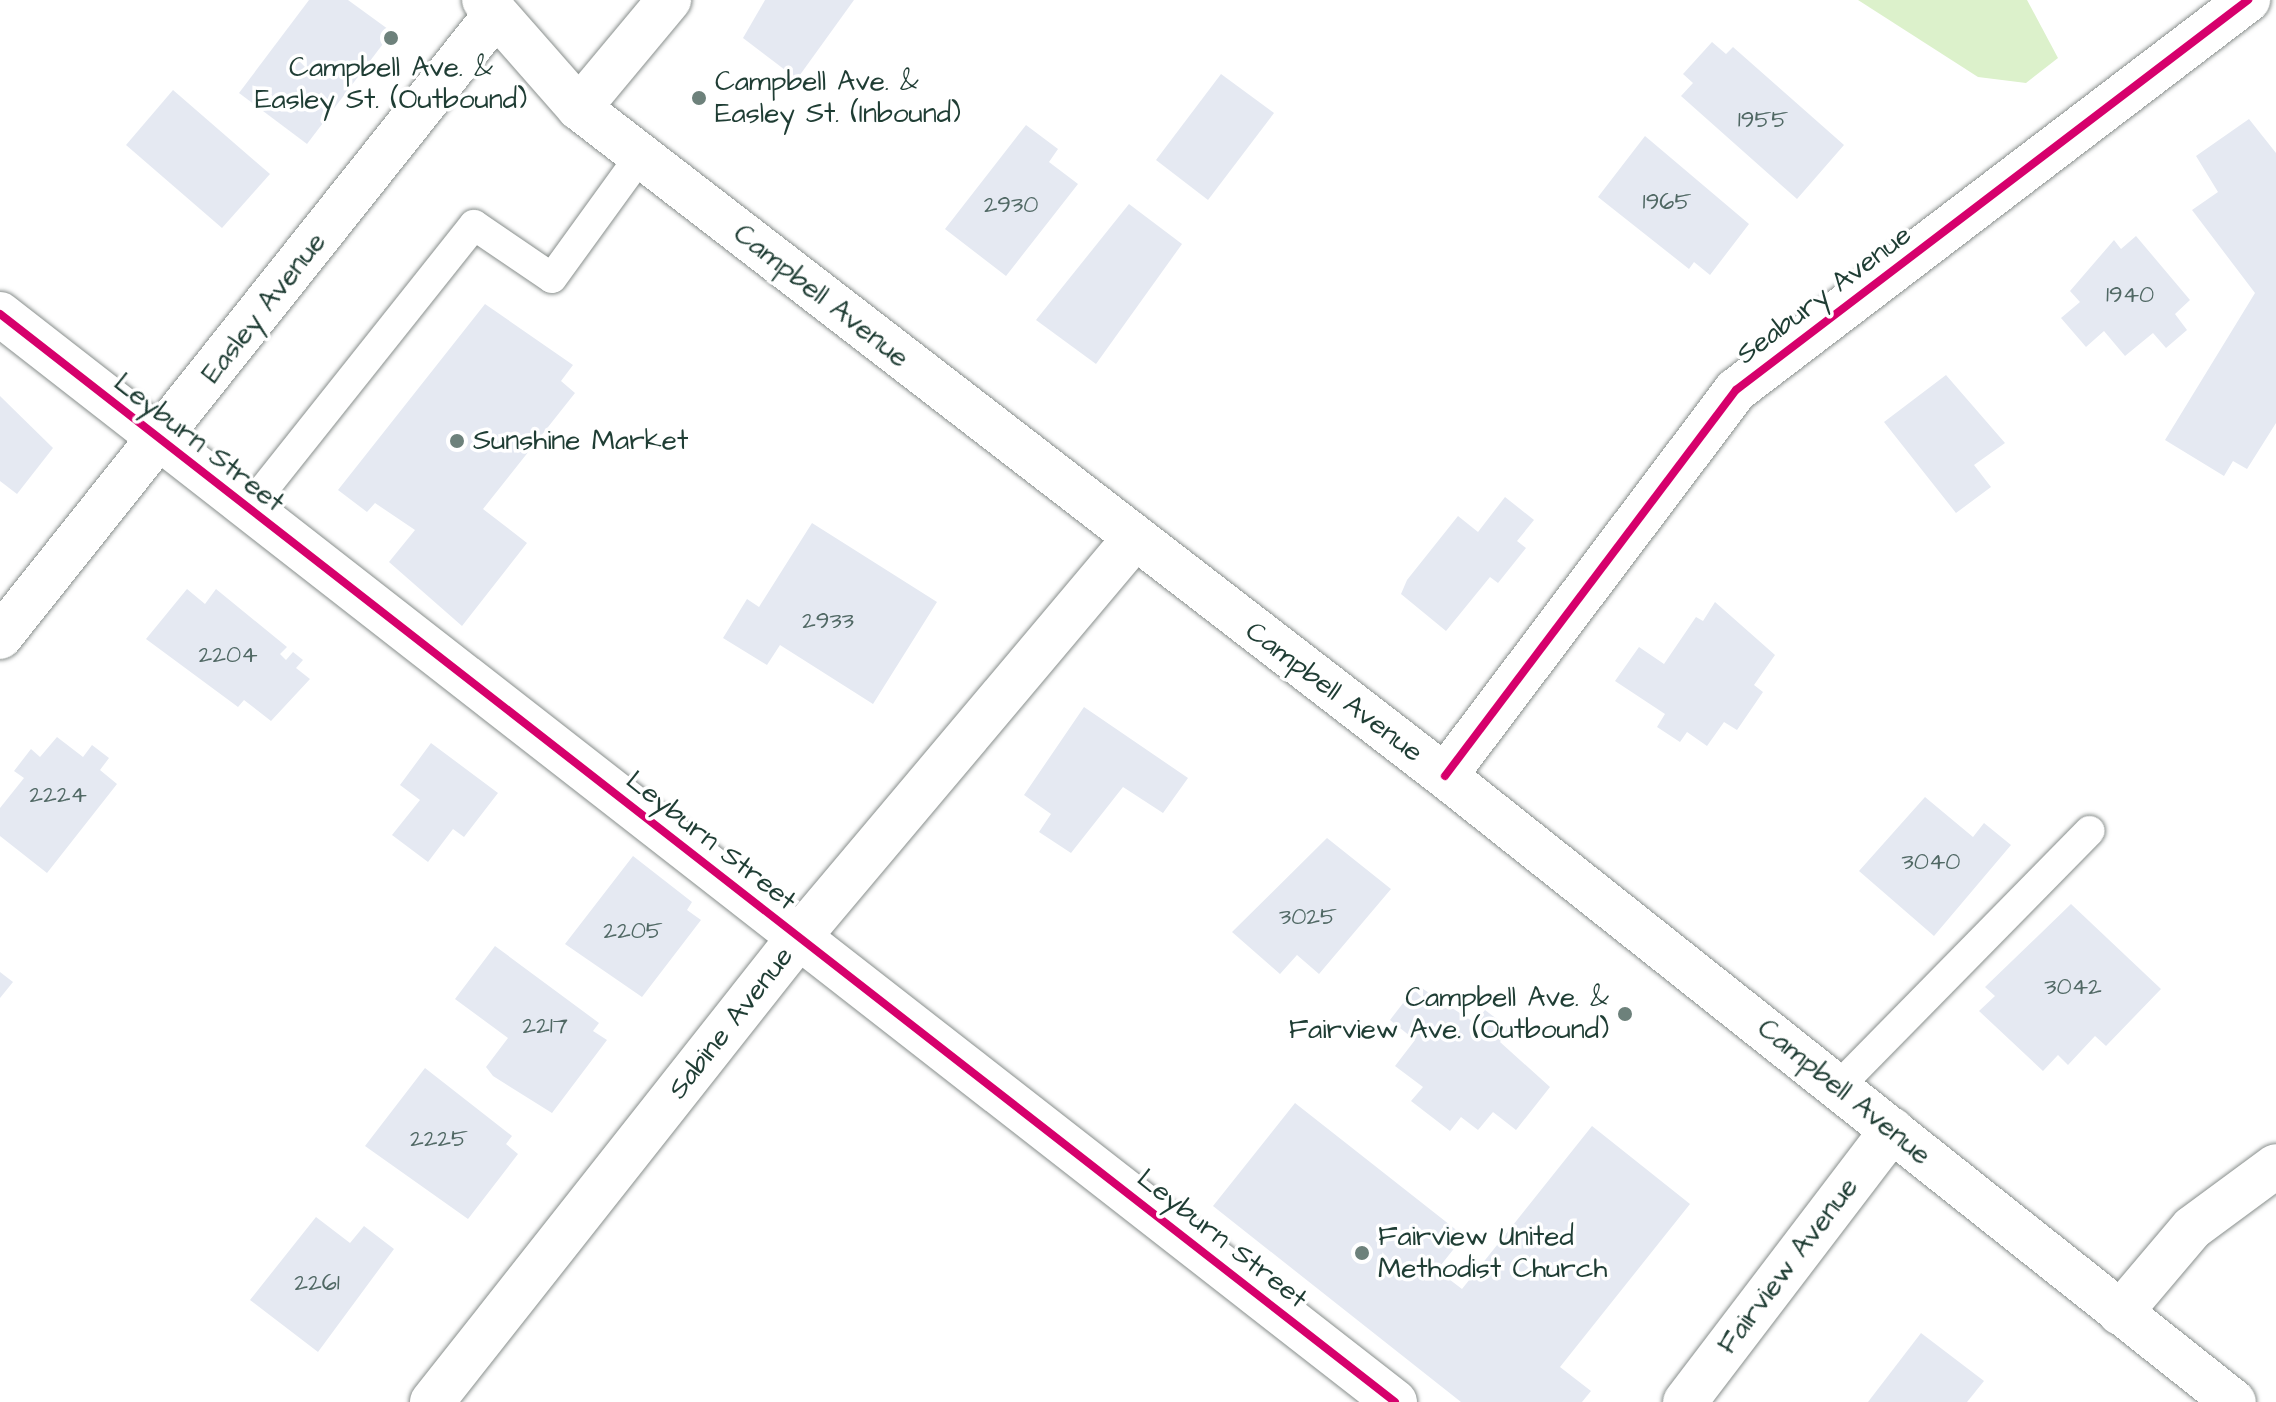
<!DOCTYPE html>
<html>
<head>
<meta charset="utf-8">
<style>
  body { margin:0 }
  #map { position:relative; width:2276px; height:1402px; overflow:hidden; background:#fff; font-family:"Architects Daughter",sans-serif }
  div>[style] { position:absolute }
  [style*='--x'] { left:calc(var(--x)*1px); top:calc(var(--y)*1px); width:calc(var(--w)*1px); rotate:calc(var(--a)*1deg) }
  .green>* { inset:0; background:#dcf1cb }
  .building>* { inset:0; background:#e5e9f2 }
  .roads { filter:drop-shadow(0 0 2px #898f8d) drop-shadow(0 0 2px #898f8d) }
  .lane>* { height:30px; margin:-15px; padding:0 15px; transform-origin:15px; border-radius:15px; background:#fff }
  .street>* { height:44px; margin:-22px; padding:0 22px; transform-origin:22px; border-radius:22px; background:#fff }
  .primary>* { height:44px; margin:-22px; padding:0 22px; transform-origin:22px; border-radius:22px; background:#fff }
  .cycleway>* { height:8px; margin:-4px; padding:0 4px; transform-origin:4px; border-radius:4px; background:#d6006c }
  .dots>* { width:22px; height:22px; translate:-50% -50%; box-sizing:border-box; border:4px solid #fff; border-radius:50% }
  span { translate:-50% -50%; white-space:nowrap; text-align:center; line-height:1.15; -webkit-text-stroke:7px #fff; paint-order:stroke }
  .number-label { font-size:24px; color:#506864 }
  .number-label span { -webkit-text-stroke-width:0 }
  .poi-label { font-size:28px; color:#1f3d34 }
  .left { translate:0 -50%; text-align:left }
  .right { translate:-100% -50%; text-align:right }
  .street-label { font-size:28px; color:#1f3d34 }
</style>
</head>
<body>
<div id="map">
  <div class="green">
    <div style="clip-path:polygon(1858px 0,2027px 0,2058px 58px,2026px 83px,1978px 77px)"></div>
  </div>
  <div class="building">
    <div style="clip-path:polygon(309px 0,348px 0,392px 32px,307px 144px,239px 93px)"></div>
    <div style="clip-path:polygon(765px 0,854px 0,797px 79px,743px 38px)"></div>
    <div style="clip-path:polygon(1712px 42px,1726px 54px,1733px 47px,1844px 145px,1797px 199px,1681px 96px,1693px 83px,1683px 74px)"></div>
    <div style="clip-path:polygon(1221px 74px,1274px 113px,1208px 200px,1156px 160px)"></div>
    <div style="clip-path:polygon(173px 90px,270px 174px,222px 228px,126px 145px)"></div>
    <div style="clip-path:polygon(2249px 119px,2276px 153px,2276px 423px,2247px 469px,2233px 461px,2224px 476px,2165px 440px,2255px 293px,2192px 210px,2218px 192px,2196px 156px)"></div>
    <div style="clip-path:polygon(1026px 125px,1058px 149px,1049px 162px,1078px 184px,1006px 276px,945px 229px)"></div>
    <div style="clip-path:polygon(1645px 136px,1749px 224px,1710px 275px,1694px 262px,1689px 269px,1598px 197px)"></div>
    <div style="clip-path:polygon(1129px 204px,1182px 244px,1096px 364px,1036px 320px)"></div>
    <div style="clip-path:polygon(2136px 236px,2190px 300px,2175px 314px,2187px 330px,2166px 348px,2153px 333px,2125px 356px,2104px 331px,2086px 347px,2061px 318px,2080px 302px,2070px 291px,2114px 240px,2121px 249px)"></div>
    <div style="clip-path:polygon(485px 304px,573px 365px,561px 381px,575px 393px,483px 509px,527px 543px,462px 626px,389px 562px,415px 530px,375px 503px,367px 512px,338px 490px)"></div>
    <div style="clip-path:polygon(1946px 375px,2005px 443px,1974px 465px,1991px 487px,1956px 513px,1884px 422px)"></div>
    <div style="clip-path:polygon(0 396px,53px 448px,17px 494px,0 481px)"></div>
    <div style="clip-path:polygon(1505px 497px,1534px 520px,1517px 541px,1526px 548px,1498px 583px,1490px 577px,1446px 631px,1401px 594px,1407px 580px,1458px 516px,1478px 532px)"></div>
    <div style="clip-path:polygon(812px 523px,937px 602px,873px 704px,780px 645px,767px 665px,723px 638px,747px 599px,759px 607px)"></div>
    <div style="clip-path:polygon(187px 589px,205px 604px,216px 589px,287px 647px,280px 654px,286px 660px,293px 652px,303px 660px,296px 668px,310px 679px,271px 721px,244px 700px,238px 707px,146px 639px)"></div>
    <div style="clip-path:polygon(1715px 602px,1775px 655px,1754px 685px,1763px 692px,1737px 730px,1724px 722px,1707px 746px,1687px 732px,1680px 742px,1657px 727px,1665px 714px,1615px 681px,1639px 647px,1664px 664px,1696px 617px,1703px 621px)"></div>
    <div style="clip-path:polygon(1084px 707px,1188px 778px,1163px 813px,1123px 787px,1071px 853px,1039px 832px,1051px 814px,1024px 795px)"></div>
    <div style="clip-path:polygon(57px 737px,83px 757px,92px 745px,109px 758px,100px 770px,117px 784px,47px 873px,0 836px,0 808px,24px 778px,14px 771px,31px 749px,40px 757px)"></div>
    <div style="clip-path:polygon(431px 743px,498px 793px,464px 837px,453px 829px,428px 862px,392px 835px,420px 800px,400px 785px)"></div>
    <div style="clip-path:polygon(1925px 797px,1973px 837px,1984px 823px,2011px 845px,1934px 936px,1859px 871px)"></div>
    <div style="clip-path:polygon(1327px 838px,1391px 889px,1319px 974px,1297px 955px,1280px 974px,1232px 932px)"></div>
    <div style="clip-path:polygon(633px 856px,692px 902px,687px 910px,701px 920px,642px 997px,565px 944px)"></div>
    <div style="clip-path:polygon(2071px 904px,2161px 989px,2106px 1046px,2095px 1036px,2068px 1065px,2058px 1055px,2043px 1071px,1979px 1011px,1995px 996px,1985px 987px)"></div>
    <div style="clip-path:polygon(495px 946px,599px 1023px,593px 1031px,607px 1040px,552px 1113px,493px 1076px,486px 1067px,508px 1038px,455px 999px)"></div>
    <div style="clip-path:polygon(0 972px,13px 982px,0 998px)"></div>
    <div style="clip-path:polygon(1417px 985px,1475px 1023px,1485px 1010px,1510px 1029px,1500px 1042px,1550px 1087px,1516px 1130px,1493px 1112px,1478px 1130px,1461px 1117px,1450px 1131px,1411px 1101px,1423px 1087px,1395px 1066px,1415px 1040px,1390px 1020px)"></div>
    <div style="clip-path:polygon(425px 1068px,512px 1136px,506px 1144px,518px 1154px,468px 1219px,365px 1146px)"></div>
    <div style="clip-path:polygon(1295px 1103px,1464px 1236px,1437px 1270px,1462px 1289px,1592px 1126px,1690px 1204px,1560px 1367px,1591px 1391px,1582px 1402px,1461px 1402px,1213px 1206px)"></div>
    <div style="clip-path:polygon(316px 1217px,350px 1243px,364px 1226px,394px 1249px,318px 1352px,250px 1300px)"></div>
    <div style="clip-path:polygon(1921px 1333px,1984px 1381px,1967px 1402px,1868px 1402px)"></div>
  </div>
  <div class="roads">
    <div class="lane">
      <div style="--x:248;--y:509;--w:363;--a:-51.5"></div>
      <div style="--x:474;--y:225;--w:94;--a:34.2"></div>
      <div style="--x:552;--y:278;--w:152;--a:-54.1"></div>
      <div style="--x:1838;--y:1087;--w:359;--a:-45.5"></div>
    </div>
    <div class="street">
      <div style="--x:579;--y:108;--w:141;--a:-50.2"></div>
      <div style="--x:0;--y:314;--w:1769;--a:37.95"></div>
      <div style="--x:0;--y:637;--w:796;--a:-51.48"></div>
      <div style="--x:1445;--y:776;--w:483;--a:-53"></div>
      <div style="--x:1736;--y:390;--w:644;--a:-37.3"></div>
      <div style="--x:2120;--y:1313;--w:111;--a:-49.7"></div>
      <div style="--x:2192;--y:1228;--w:104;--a:-36.4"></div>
      <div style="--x:432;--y:1402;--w:591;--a:-51.73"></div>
      <div style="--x:798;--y:938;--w:520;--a:-49.91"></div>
      <div style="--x:1685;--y:1402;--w:342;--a:-52.7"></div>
    </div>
    <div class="primary">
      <div style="--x:484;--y:0;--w:144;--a:48.7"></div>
      <div style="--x:579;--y:108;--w:1094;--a:37.65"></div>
      <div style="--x:1445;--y:776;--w:1007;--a:38.43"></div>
    </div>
  </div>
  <div class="cycleway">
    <div style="--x:0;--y:314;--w:1769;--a:37.95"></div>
    <div style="--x:1445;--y:776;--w:483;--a:-53"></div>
    <div style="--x:1736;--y:390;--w:644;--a:-37.3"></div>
  </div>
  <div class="dots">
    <div style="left:391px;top:38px;background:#6d817b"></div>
    <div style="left:699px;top:98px;background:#6d817b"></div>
    <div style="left:457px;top:441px;background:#6d817b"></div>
    <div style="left:1625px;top:1014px;background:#6d817b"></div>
    <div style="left:1362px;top:1253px;background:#6d817b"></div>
  </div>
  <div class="number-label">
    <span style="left:1763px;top:121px">1955</span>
    <span style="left:1667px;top:203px">1965</span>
    <span style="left:1011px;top:206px">2930</span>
    <span style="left:2130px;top:296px">1940</span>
    <span style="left:828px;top:622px">2933</span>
    <span style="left:228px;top:656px">2204</span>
    <span style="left:58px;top:796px">2224</span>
    <span style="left:1931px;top:863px">3040</span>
    <span style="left:1308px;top:918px">3025</span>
    <span style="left:633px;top:932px">2205</span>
    <span style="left:2073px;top:988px">3042</span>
    <span style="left:545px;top:1027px">2217</span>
    <span style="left:439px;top:1140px">2225</span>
    <span style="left:317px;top:1284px">2261</span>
  </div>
  <div class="poi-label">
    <span style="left:391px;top:84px">Campbell Ave. &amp;<br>Easley St. (Outbound)</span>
    <span class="left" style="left:715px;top:98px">Campbell Ave. &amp;<br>Easley St. (Inbound)</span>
    <span class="left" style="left:473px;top:441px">Sunshine Market</span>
    <span class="right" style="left:1609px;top:1014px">Campbell Ave. &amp;<br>Fairview Ave. (Outbound)</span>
    <span class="left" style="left:1378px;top:1253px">Fairview United<br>Methodist Church</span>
  </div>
  <div class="street-label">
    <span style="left:1824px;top:295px;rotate:-37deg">Seabury Avenue</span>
    <span style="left:821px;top:296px;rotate:38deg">Campbell Avenue</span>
    <span style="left:264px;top:308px;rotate:-52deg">Easley Avenue</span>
    <span style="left:199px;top:443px;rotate:38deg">Leyburn Street</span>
    <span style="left:1334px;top:692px;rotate:37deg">Campbell Avenue</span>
    <span style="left:711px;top:841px;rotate:38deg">Leyburn Street</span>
    <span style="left:731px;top:1023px;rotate:-52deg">Sabine Avenue</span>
    <span style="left:1844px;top:1092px;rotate:39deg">Campbell Avenue</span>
    <span style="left:1222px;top:1239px;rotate:38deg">Leyburn Street</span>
    <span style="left:1788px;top:1266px;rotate:-53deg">Fairview Avenue</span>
  </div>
</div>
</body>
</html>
